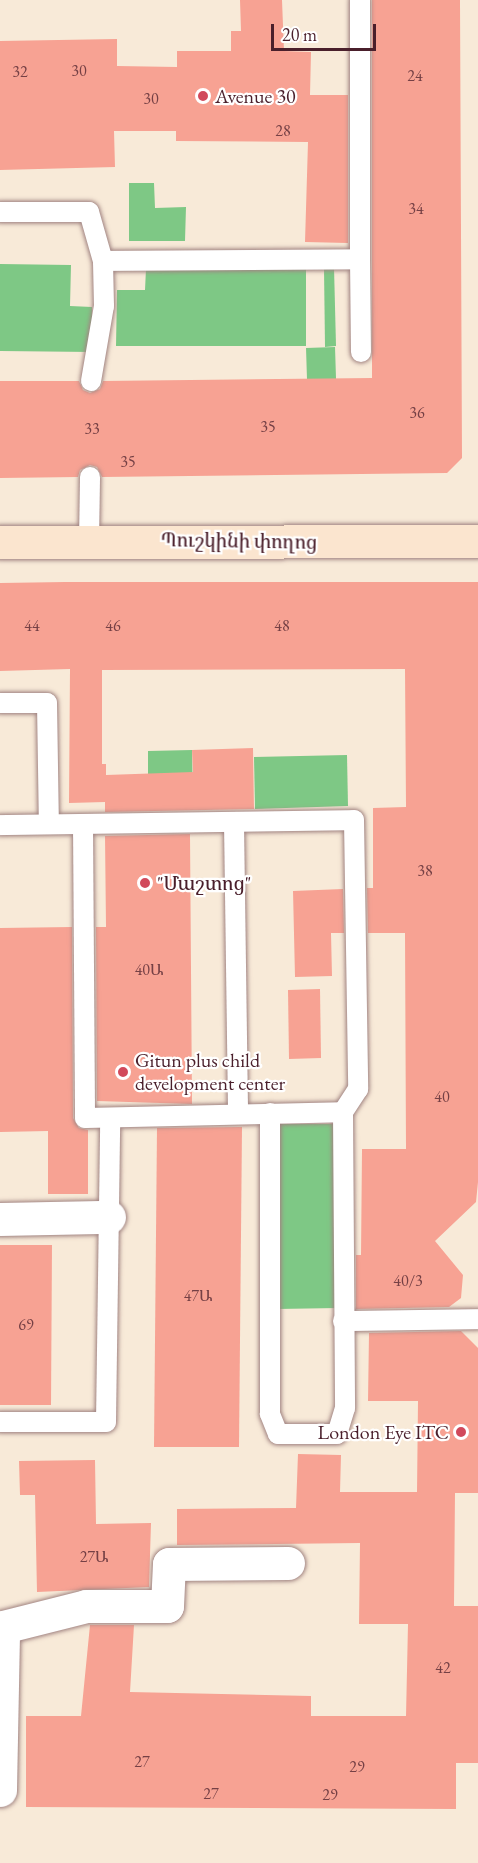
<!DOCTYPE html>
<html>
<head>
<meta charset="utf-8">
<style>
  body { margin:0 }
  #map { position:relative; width:478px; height:1863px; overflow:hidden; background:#f8ead8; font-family:"EB Garamond","Noto Serif Armenian",serif }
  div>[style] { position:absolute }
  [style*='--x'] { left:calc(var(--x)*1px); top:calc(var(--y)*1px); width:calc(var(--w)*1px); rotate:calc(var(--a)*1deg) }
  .green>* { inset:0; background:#7ec885 }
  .building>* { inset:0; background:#f7a293 }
  .roads { filter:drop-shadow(0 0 2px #a18482) drop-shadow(0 0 2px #a18482) }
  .lane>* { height:20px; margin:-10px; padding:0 10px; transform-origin:10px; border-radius:10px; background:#fff }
  .street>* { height:33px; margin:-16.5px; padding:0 16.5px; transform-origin:16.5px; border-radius:16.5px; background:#fff }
  .secondary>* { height:33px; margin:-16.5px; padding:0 16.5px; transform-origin:16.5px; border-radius:16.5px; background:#fbe5cf }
  .dots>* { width:16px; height:16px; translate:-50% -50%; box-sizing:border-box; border:3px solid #fff; border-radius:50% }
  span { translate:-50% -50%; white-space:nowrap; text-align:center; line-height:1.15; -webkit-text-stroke:4.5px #fff; paint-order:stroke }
  .number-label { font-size:16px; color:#754045 }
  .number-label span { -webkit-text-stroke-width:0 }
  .poi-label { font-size:20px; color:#4a1f2b }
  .left { translate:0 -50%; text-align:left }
  .right { translate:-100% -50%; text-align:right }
  .street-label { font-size:20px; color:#4a1f2b }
  .scale { position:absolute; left:271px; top:24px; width:105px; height:27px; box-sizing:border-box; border:3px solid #4a1f2b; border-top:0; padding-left:8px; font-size:18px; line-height:21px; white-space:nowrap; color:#4a1f2b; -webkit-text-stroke:4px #fff; paint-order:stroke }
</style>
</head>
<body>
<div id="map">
  <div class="green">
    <div style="clip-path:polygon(129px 183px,154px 183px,155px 208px,186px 207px,185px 241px,129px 241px)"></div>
    <div style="clip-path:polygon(0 264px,71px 265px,70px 306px,92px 307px,92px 352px,0 351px)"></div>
    <div style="clip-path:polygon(334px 267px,336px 346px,325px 347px,324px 268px)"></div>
    <div style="clip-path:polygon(146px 269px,306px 269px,306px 346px,116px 346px,117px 290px,145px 290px)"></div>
    <div style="clip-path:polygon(335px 347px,336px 379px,307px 380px,306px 348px)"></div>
    <div style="clip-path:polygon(192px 750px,193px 801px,148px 801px,148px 751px)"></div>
    <div style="clip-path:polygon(347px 755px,348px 806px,255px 809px,254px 757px)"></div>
    <div style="clip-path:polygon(279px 1124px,338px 1124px,338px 1308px,277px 1309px)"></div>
  </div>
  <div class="building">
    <div style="clip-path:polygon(240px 0,282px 0,284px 51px,311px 52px,310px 95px,348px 95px,348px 243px,305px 242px,308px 142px,176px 141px,176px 131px,114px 131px,115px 167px,0 170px,0 41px,117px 39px,117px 66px,177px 67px,177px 51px,231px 51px,231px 31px,241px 31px)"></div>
    <div style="clip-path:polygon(372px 0,460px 0,462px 458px,447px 473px,102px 477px,97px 467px,90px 465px,80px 470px,78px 477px,0 478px,0 381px,79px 381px,83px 390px,90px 393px,100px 389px,103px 381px,372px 378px)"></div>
    <div style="clip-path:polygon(65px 582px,478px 582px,478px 1182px,476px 1202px,435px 1241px,463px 1275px,461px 1298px,449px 1307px,356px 1309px,356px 1255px,361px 1255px,362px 1149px,406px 1149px,405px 933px,368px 933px,367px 888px,373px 888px,373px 808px,406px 807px,405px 669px,102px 670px,102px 764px,106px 764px,106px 775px,193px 772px,192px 750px,253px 748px,254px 809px,105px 812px,105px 802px,69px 803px,70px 669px,0 671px,0 583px)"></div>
    <div style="clip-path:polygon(190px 834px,192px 1104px,97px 1101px,96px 927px,106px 927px,105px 836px)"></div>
    <div style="clip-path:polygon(343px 889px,344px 933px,331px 933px,332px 976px,295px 977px,293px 891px)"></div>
    <div style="clip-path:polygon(72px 927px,73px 1118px,79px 1128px,88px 1130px,88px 1194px,48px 1194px,48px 1131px,0 1132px,0 928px)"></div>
    <div style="clip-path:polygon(320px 989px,321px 1058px,289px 1059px,288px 990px)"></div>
    <div style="clip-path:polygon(242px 1127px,239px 1447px,154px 1447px,157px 1128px)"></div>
    <div style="clip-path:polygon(0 1245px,52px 1245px,51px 1405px,0 1405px)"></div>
    <div style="clip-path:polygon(461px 1331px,478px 1348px,478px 1493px,455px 1493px,454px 1606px,478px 1606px,478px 1763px,456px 1763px,456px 1809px,26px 1807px,26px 1716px,81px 1716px,90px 1625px,134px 1625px,130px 1692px,311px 1696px,311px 1716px,406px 1716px,408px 1624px,359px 1624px,360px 1543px,177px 1545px,177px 1509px,296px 1508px,298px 1454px,341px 1455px,340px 1492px,417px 1492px,418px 1401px,368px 1401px,369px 1333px)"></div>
    <div style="clip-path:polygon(95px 1460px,96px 1524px,151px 1523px,149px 1587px,37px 1592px,35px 1495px,20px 1495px,19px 1461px)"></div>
  </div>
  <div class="roads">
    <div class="lane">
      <div style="--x:0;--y:212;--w:89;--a:0"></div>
      <div style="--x:89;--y:212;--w:51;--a:74.1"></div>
      <div style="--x:103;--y:261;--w:257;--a:-0.4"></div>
      <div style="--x:360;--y:259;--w:259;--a:-90"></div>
      <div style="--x:360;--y:259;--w:93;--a:89.4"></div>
      <div style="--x:91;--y:381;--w:76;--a:-80.2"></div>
      <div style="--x:104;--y:306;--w:45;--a:-91.3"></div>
      <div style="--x:89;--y:542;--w:65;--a:-89.1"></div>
      <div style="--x:0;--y:703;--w:47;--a:0"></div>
      <div style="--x:47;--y:703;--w:121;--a:89.1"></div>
      <div style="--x:234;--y:822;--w:292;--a:89.2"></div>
      <div style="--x:83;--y:824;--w:294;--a:89.6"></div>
      <div style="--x:85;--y:1118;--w:258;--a:-1.3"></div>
      <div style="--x:0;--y:825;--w:354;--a:-0.8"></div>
      <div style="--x:354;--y:820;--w:269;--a:89.1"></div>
      <div style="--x:358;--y:1089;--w:27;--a:123"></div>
      <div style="--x:343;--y:1112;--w:296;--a:89.6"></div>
      <div style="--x:345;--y:1408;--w:27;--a:107"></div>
      <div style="--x:337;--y:1434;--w:59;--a:180"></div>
      <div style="--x:278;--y:1434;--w:22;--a:-112"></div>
      <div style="--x:270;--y:1414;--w:301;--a:-90"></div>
      <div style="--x:343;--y:1321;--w:135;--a:-0.8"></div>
      <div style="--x:0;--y:1422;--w:106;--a:0"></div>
      <div style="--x:106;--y:1422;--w:304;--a:-89.2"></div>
    </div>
    <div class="street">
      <div style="--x:0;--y:1219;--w:109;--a:-1.1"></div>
      <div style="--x:0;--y:1790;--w:163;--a:-88.9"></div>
      <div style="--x:3;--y:1627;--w:86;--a:-14.2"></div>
      <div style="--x:86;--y:1606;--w:81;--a:0"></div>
      <div style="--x:167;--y:1606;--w:42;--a:-87.3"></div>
      <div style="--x:169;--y:1564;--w:119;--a:-0.5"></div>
    </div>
    <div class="secondary">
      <div style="--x:0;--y:542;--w:478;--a:-0.1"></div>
    </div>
  </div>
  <div class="dots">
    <div style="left:203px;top:96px;background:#d1495b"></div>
    <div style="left:145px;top:883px;background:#d1495b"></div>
    <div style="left:123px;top:1072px;background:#d1495b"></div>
    <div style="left:461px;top:1432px;background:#d1495b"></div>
  </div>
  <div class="number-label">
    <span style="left:79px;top:71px">30</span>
    <span style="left:20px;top:72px">32</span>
    <span style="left:415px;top:76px">24</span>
    <span style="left:151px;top:99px">30</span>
    <span style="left:283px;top:131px">28</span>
    <span style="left:416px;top:209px">34</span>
    <span style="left:417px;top:413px">36</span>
    <span style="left:268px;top:427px">35</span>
    <span style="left:92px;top:429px">33</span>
    <span style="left:128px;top:462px">35</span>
    <span style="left:32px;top:626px">44</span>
    <span style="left:113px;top:626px">46</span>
    <span style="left:282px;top:626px">48</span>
    <span style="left:425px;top:871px">38</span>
    <span style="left:149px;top:970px">40Ա</span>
    <span style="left:442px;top:1097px">40</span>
    <span style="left:408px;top:1281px">40/3</span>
    <span style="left:198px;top:1296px">47Ա</span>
    <span style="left:26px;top:1325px">69</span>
    <span style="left:94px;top:1557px">27Ա</span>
    <span style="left:443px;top:1668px">42</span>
    <span style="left:142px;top:1762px">27</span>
    <span style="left:357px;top:1767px">29</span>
    <span style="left:211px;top:1794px">27</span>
    <span style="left:330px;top:1795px">29</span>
  </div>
  <div class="poi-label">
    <span class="left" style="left:215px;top:96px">Avenue 30</span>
    <span class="left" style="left:157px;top:883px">"Մաշտոց"</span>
    <span class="left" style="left:135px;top:1072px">Gitun plus child<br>development center</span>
    <span class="right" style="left:449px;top:1432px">London Eye ITC</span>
  </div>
  <div class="street-label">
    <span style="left:239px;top:541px;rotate:1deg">Պուշկինի փողոց</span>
  </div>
  <div class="scale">20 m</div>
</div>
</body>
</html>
